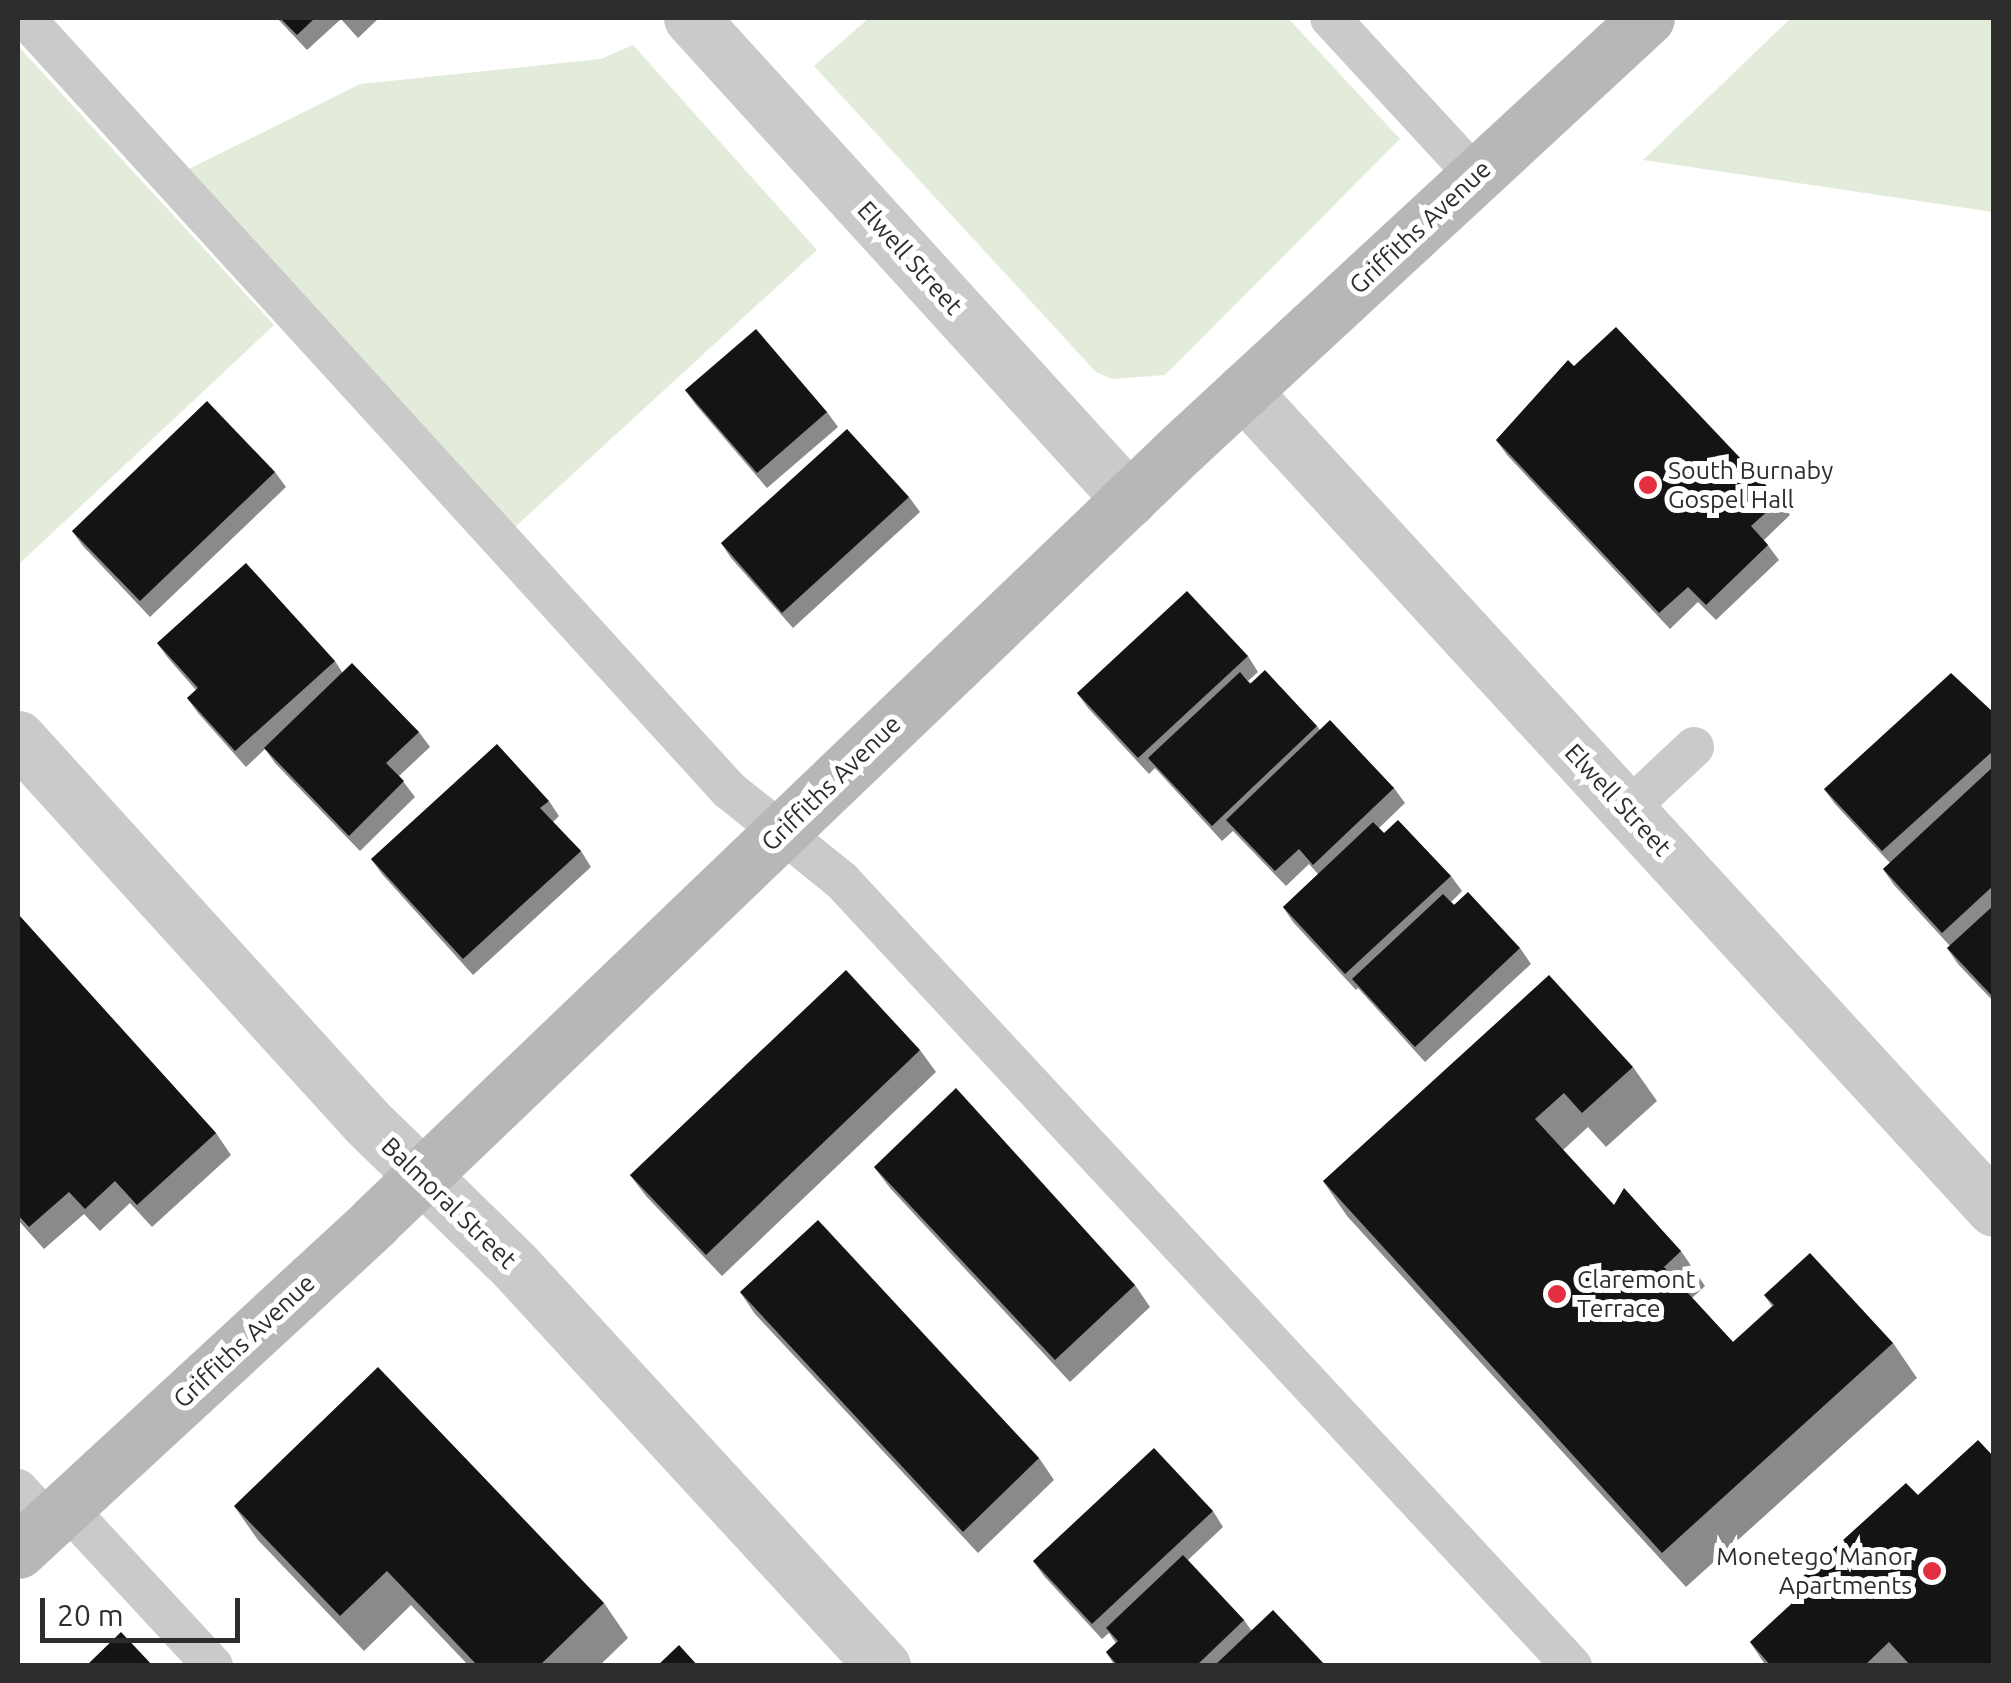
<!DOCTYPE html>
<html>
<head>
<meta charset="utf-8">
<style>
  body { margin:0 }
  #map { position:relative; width:2011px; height:1683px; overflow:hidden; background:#fff; font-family:Ubuntu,sans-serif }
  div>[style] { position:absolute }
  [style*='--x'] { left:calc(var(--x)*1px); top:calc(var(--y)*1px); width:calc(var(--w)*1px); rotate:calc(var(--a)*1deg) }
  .green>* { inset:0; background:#e3ebda }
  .lane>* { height:40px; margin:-20px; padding:0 20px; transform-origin:20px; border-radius:20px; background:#cacaca }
  .street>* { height:55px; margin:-27.5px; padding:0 27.5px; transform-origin:27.5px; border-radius:27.5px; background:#cacaca }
  .secondary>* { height:55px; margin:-27.5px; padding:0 27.5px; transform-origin:27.5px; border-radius:27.5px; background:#b7b7b7 }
  .wall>* { inset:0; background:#8a8a8a }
  .building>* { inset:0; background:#141414 }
  .dots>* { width:28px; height:28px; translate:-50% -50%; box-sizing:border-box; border:5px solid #fff; border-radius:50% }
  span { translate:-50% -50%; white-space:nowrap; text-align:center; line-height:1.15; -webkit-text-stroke:10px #fff; paint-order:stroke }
  .street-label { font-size:25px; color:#2d2d2d }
  .poi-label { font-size:25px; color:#2d2d2d }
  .left { translate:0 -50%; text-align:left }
  .right { translate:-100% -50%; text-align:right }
  .frame { position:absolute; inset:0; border:20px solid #2d2d2d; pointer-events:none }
  .scale { position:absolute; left:40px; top:1598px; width:200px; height:45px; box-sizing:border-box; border:5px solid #2d2d2d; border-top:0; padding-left:12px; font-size:30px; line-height:35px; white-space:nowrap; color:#2d2d2d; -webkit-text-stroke:8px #fff; paint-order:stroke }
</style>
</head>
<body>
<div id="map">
  <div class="green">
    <div style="clip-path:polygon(869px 18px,1288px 18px,1400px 139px,1165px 375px,1112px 379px,1096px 372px,814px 66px)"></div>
    <div style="clip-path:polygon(1791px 18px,1993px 18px,1993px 212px,1643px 160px)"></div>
    <div style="clip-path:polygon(633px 45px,817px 250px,515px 527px,185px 171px,360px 84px,601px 59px)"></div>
    <div style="clip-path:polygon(18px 46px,274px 325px,18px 565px)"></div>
  </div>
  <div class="lane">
    <div style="--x:25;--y:18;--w:1045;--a:47.64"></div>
    <div style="--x:729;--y:790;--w:145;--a:38.8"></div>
    <div style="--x:842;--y:881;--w:1072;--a:47.08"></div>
    <div style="--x:1330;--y:18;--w:214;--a:47.3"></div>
    <div style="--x:1627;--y:810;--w:92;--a:-43.2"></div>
    <div style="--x:18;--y:1489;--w:45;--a:47.7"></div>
    <div style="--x:65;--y:1506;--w:218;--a:47.2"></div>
  </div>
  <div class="street">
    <div style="--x:691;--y:18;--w:651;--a:47.68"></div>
    <div style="--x:1243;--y:391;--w:1110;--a:47.45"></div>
    <div style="--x:18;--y:738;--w:519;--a:47.73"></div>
    <div style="--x:367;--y:1122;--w:206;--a:44.2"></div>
    <div style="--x:515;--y:1266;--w:544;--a:47.39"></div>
  </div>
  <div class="secondary">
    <div style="--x:18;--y:1551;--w:485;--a:-42.7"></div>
    <div style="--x:374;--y:1222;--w:1120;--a:-43.77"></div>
    <div style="--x:1183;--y:447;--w:632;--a:-42.76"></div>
  </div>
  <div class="wall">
    <div style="clip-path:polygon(277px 18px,379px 18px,358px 38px,341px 19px,307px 50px)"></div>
    <div style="clip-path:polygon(1574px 366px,1780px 500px,1790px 515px,1764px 540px,1779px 560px,1716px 620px,1698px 602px,1670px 629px,1507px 455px,1496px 440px)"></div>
    <div style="clip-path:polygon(685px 390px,827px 412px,838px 427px,767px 488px,696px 405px)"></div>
    <div style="clip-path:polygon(275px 472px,286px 487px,150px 617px,83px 546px,72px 531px)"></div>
    <div style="clip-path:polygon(909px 497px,920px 512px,793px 628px,731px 558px,721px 543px)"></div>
    <div style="clip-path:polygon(157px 643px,335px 661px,342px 672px,419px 732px,430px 747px,399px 776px,415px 797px,360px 851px,275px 763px,265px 749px,246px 767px,198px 713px,187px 698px,196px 690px,168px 658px)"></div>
    <div style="clip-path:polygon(1248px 656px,1258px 672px,1248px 681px,1317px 726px,1320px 730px,1394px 788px,1405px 803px,1379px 828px,1384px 833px,1451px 876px,1462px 891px,1451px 902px,1520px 948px,1531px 964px,1425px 1062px,1358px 988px,1356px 990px,1293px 922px,1283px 907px,1318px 874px,1309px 864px,1286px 886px,1233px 831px,1222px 841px,1155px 768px,1149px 774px,1088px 708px,1077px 693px)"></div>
    <div style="clip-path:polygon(1994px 713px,1994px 1002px,1958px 964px,1947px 948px,1950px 946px,1894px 885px,1883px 869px,1890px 863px,1835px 804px,1824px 789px)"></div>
    <div style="clip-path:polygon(549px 801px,559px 816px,553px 822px,581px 851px,591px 867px,473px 975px,382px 874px,371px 859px)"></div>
    <div style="clip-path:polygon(18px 914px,216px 1133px,231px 1155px,152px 1227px,130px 1203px,100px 1231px,84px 1214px,44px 1249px,18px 1220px)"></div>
    <div style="clip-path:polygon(920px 1050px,936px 1072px,722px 1276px,646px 1196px,630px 1175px)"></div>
    <div style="clip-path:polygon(1633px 1067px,1657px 1101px,1606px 1147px,1588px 1127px,1563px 1150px,1614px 1205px,1681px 1251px,1705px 1286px,1692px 1298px,1733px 1342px,1772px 1306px,1764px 1295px,1893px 1343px,1917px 1378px,1686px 1587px,1347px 1216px,1323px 1181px)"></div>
    <div style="clip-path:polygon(874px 1167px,1135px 1285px,1150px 1307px,1070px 1382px,890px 1188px)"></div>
    <div style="clip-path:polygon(740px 1292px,1039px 1458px,1054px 1480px,978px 1553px,755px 1314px)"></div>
    <div style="clip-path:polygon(234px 1506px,604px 1603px,628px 1638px,599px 1666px,469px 1666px,411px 1605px,364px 1651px,258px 1540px)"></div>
    <div style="clip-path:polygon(1213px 1511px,1223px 1527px,1188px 1560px,1244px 1620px,1251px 1630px,1326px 1666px,1115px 1666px,1106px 1652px,1116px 1643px,1109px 1633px,1102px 1639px,1044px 1576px,1033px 1561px)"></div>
    <div style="clip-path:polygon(1800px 1579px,1994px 1666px,1766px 1666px,1750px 1642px,1807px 1589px)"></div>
  </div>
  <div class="building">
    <div style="clip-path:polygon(280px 18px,315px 18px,297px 35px)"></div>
    <div style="clip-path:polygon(1616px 327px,1780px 500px,1751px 526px,1768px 545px,1706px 605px,1688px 587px,1659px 613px,1496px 440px,1568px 360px,1574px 366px)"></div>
    <div style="clip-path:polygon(756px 329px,827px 412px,757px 473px,685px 390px)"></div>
    <div style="clip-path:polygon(207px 401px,275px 472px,140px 601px,72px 531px)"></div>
    <div style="clip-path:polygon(847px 429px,909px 497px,782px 613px,721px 543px)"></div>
    <div style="clip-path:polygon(246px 563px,335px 661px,235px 751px,187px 698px,198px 688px,157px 643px)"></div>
    <div style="clip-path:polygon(1187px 591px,1248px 656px,1138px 758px,1077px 693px)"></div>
    <div style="clip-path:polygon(352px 663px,419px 732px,386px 763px,404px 781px,349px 836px,264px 748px)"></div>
    <div style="clip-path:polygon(1265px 670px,1317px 726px,1212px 826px,1148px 758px,1240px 672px,1250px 684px)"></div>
    <div style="clip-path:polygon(1951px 673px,1994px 713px,1994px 750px,1882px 851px,1824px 789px)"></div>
    <div style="clip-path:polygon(1330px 720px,1394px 788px,1313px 865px,1299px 849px,1275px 871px,1226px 820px)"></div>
    <div style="clip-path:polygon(497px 744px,549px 801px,540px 808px,581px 851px,463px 959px,371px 859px)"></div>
    <div style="clip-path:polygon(1994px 766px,1994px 885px,1942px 933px,1883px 869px)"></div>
    <div style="clip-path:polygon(1398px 820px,1451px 876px,1345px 974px,1283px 907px,1373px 822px,1384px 833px)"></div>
    <div style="clip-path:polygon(1468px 892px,1520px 948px,1415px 1047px,1352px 979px,1443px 894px,1454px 905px)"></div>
    <div style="clip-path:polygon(1994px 905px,1994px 998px,1947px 948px)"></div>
    <div style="clip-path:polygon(18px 914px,216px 1133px,137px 1205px,115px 1181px,85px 1209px,69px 1192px,29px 1227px,18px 1215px)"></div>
    <div style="clip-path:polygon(846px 970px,920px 1050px,706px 1255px,630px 1175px)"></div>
    <div style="clip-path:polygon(1549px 975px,1633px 1067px,1582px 1113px,1564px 1093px,1535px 1119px,1614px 1205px,1624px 1188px,1681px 1251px,1664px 1267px,1733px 1342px,1774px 1305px,1764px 1295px,1810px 1253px,1893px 1343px,1662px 1553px,1323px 1181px)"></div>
    <div style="clip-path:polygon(956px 1088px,1135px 1285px,1055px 1360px,874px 1167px)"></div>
    <div style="clip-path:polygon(818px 1220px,1039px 1458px,963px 1532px,740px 1292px)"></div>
    <div style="clip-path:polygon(378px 1367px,604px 1603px,539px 1666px,478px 1666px,387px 1571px,340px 1616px,234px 1506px)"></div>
    <div style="clip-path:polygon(1978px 1440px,1994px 1457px,1994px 1666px,1911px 1666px,1889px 1642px,1864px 1666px,1771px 1666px,1750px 1642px,1809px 1588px,1800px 1579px,1906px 1483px,1918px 1495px)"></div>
    <div style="clip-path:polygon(1154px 1448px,1213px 1511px,1092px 1624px,1033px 1561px)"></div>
    <div style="clip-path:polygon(1183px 1555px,1244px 1620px,1196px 1666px,1118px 1666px,1106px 1652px,1118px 1641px,1106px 1628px)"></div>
    <div style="clip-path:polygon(1273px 1610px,1326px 1666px,1214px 1666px)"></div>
    <div style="clip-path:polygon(121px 1632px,153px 1666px,86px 1666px)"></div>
    <div style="clip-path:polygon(679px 1645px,698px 1666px,657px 1666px)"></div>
  </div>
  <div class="dots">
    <div style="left:1648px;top:485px;background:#e42f41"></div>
    <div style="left:1557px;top:1294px;background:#e42f41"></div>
    <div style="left:1932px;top:1571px;background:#e42f41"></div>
  </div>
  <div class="street-label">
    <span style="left:1420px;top:227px;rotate:-43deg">Griffiths Avenue</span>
    <span style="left:910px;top:258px;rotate:48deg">Elwell Street</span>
    <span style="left:831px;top:783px;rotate:-44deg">Griffiths Avenue</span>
    <span style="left:1618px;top:800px;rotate:47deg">Elwell Street</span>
    <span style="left:449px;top:1203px;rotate:44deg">Balmoral Street</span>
    <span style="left:244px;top:1341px;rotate:-43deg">Griffiths Avenue</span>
  </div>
  <div class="poi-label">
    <span class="left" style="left:1668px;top:485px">South Burnaby<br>Gospel Hall</span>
    <span class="left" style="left:1577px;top:1294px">Claremont<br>Terrace</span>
    <span class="right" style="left:1912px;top:1571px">Monetego Manor<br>Apartments</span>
  </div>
  <div class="frame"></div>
  <div class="scale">20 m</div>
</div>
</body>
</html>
